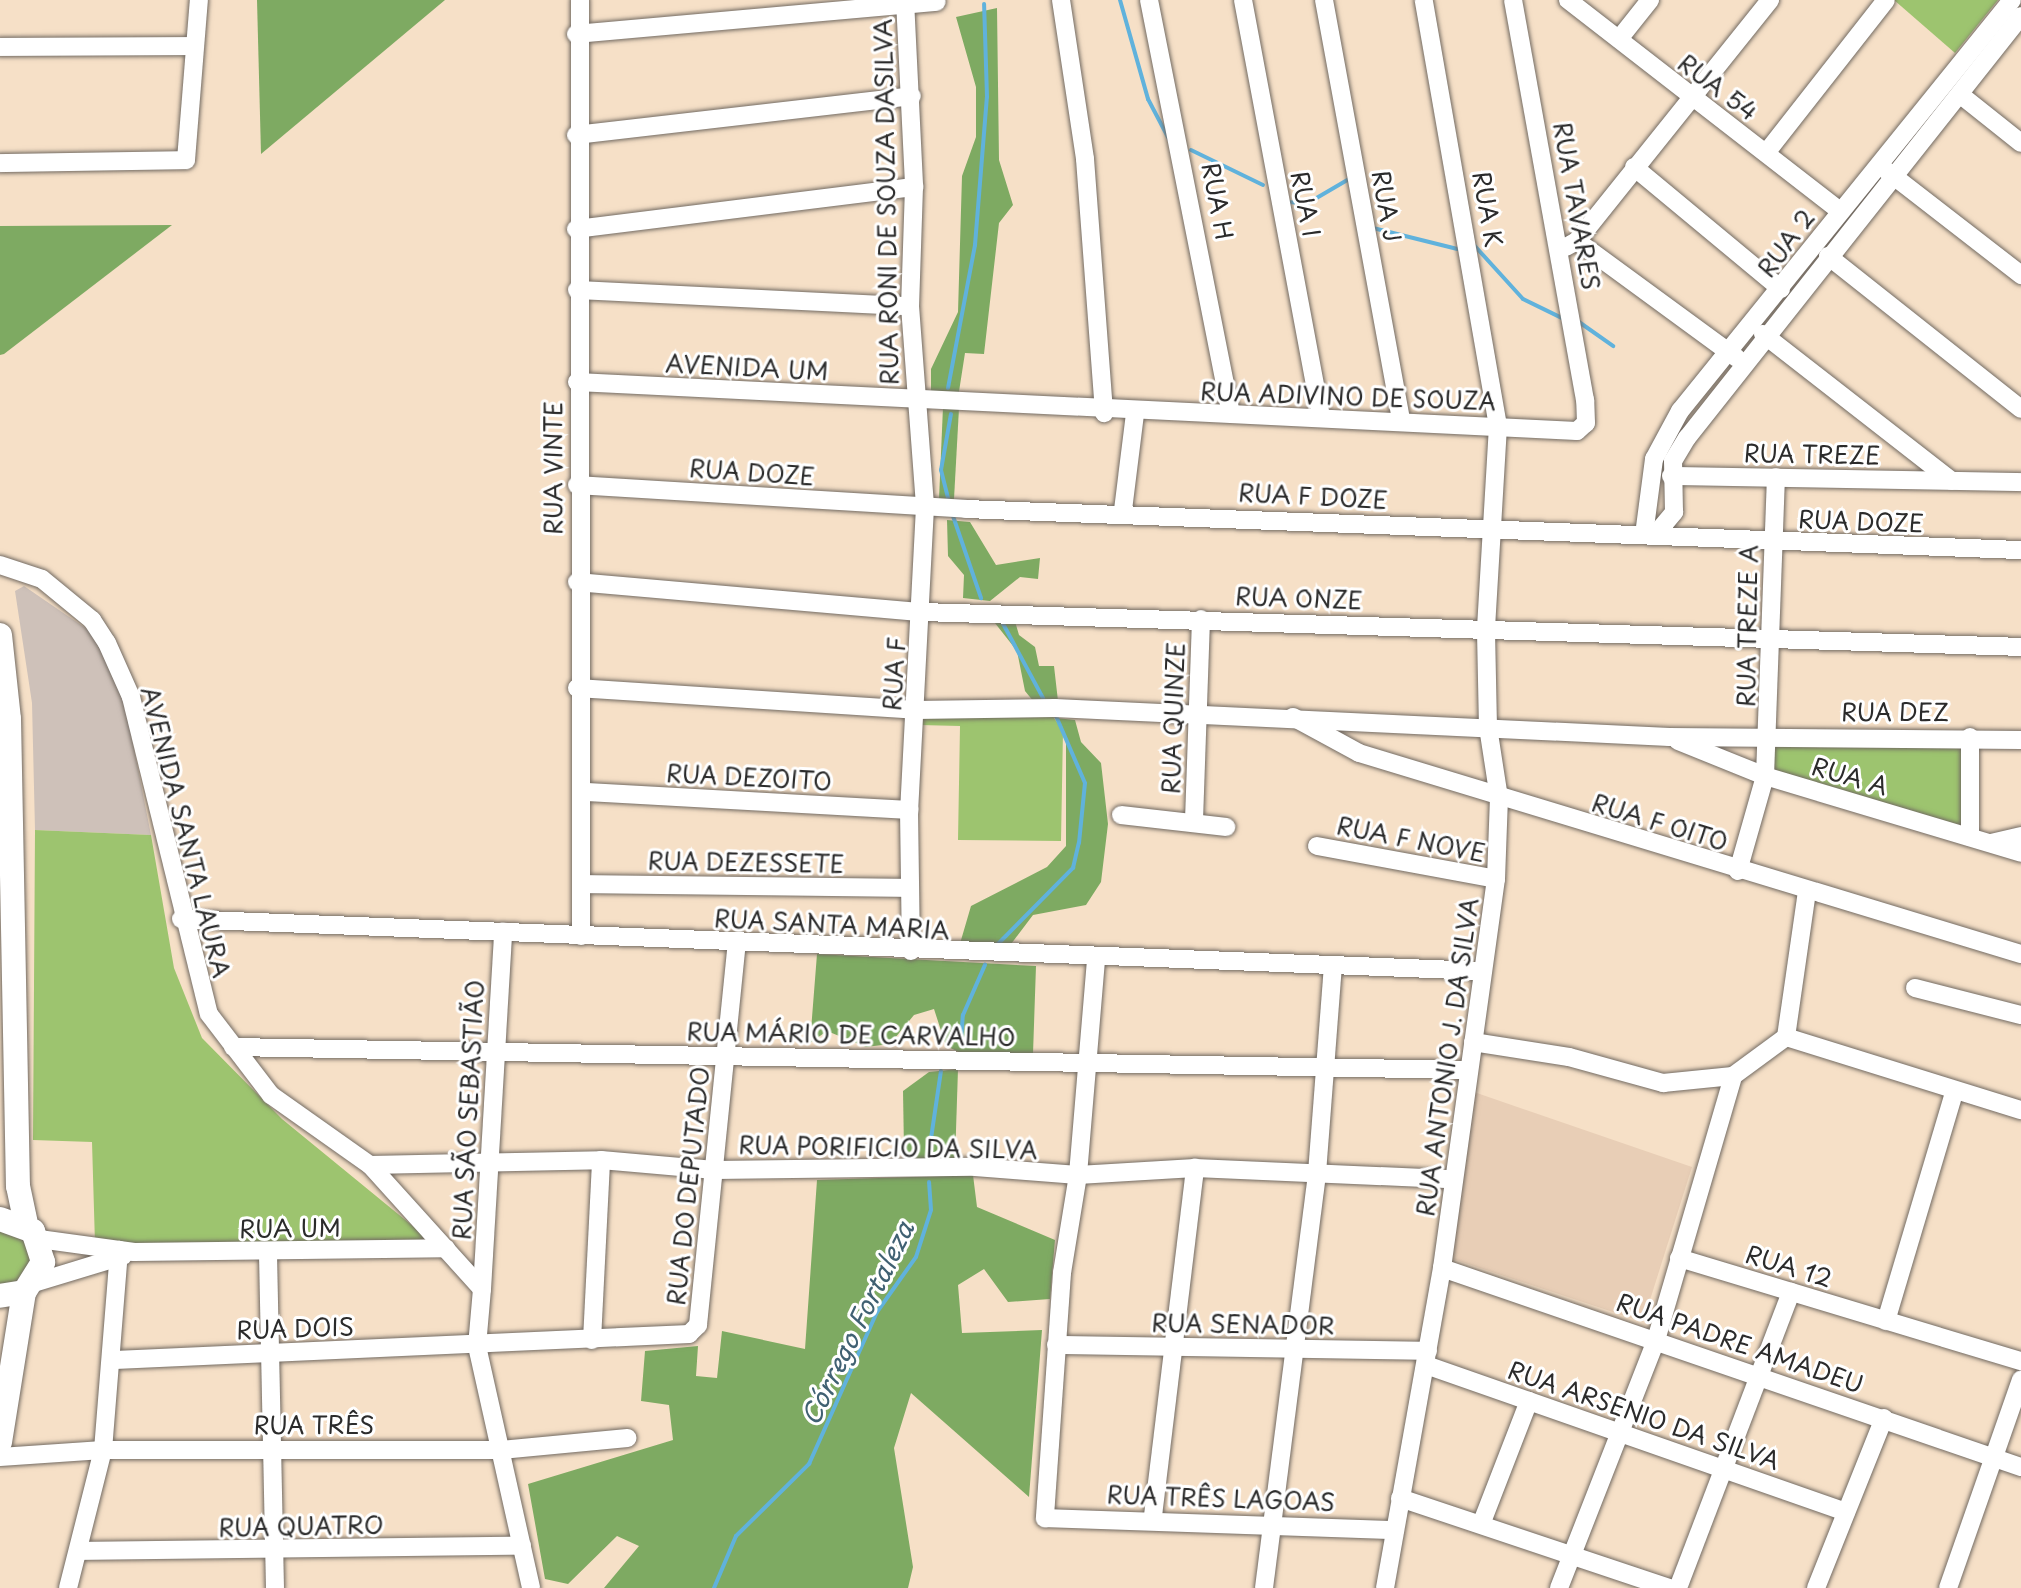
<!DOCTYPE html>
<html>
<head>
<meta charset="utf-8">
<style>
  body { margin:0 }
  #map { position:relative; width:2021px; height:1588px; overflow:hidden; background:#f6e0c7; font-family:"Playpen Sans",sans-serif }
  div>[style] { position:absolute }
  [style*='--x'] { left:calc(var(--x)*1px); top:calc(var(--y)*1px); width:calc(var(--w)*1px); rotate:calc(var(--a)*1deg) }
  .built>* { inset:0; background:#e8ceb6 }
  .industrial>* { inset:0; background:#cec1b9 }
  .green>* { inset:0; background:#9dc46f }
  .forest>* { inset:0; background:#7eaa62 }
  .stream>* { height:4px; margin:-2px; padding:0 2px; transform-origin:2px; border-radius:2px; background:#60b2dc }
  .roads { filter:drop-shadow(0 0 2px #726a62) drop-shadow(0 0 2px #726a62) }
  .minor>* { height:18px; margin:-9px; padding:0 9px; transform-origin:9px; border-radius:9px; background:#fff }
  .major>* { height:24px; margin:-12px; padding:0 12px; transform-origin:12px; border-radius:12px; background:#fff }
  span { translate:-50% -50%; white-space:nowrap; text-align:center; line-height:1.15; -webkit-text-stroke:6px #fff; paint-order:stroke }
  .street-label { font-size:24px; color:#2b2b2b }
  .water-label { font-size:26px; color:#406172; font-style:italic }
</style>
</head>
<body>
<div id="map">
  <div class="built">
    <div style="clip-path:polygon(1474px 1092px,1692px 1167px,1643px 1322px,1450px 1258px)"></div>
  </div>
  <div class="industrial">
    <div style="clip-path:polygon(24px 586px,97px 636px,125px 703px,151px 835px,35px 830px,32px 703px,15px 591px)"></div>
  </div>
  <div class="green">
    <div style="clip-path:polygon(1894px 0,1998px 0,1955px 53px)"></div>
    <div style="clip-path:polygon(926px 715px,1052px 715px,1063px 731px,1061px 841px,958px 840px,960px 726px,920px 725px)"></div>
    <div style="clip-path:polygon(1774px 741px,1962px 743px,1963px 828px,1772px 772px)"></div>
    <div style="clip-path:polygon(35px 830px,151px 835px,174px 968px,202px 1038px,282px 1119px,431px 1241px,95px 1244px,92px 1142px,33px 1140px)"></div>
    <div style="clip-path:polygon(0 1229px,19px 1232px,33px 1250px,25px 1279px,0 1287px)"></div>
  </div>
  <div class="forest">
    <div style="clip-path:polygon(257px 0,445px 0,261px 154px)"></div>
    <div style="clip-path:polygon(997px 8px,999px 160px,1013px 205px,999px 223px,984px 354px,965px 353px,958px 398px,931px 393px,931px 369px,958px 312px,962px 176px,976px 137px,976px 87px,956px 17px)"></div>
    <div style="clip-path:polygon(172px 225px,4px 354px,0 355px,0 226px)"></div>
    <div style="clip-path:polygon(943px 407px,959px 408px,954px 499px,939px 499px)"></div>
    <div style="clip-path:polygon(947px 520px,970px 522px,996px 565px,1040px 558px,1038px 579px,1020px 577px,990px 601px,963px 598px,964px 575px,948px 556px)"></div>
    <div style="clip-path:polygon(991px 618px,1014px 618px,1019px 635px,1035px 647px,1039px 666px,1054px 666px,1058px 701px,1034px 702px,1025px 691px,1017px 651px)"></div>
    <div style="clip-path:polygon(1056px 718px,1075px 720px,1081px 742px,1101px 763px,1108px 824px,1101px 882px,1086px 905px,1033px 915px,1008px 948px,959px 947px,971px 906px,1047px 867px,1066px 846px,1066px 739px)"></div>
    <div style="clip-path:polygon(817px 954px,1036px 966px,1033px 1054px,961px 1053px,946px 1046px,934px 1009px,914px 1015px,890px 1044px,866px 1047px,827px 1031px,810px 1043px)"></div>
    <div style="clip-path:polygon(958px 1069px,955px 1161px,911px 1161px,904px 1150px,903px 1091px,929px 1072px)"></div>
    <div style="clip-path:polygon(973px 1175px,977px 1207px,1055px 1240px,1050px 1299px,1008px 1302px,984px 1269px,958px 1285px,962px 1333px,1042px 1330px,1029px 1497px,911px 1393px,894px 1448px,913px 1567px,908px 1588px,604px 1588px,639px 1546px,617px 1536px,568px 1584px,545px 1579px,528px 1484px,673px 1440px,669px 1405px,641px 1401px,645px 1351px,698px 1346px,696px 1376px,717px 1378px,722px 1331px,805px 1349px,817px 1180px)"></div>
  </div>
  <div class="stream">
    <div style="--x:1120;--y:0;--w:103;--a:74.2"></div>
    <div style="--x:1148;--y:99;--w:47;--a:62.4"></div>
    <div style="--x:1191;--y:150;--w:80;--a:25.9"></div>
    <div style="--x:1286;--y:202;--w:22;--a:3"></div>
    <div style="--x:1308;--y:203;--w:48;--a:-30.3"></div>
    <div style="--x:1373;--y:228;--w:87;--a:14"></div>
    <div style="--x:1473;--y:244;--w:74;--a:47.7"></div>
    <div style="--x:1523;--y:299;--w:43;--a:26"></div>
    <div style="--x:1579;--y:322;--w:42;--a:35.2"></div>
    <div style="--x:948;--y:388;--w:146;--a:-79.3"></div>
    <div style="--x:975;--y:245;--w:148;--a:-85.4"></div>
    <div style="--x:987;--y:97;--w:93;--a:-91.8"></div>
    <div style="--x:948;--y:498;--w:29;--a:-104"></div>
    <div style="--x:941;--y:470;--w:57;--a:-79.9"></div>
    <div style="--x:953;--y:516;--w:87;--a:71.1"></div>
    <div style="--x:1001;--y:620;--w:89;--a:61.7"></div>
    <div style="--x:996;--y:946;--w:110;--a:-45.4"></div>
    <div style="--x:1073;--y:868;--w:26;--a:-77"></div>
    <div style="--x:1079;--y:843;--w:60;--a:-84.3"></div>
    <div style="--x:1085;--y:783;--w:73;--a:-113.4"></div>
    <div style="--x:961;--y:1041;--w:26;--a:-86"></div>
    <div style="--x:963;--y:1015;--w:55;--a:-66.3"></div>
    <div style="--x:929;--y:1152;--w:82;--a:-81.6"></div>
    <div style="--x:714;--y:1588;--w:56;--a:-67.1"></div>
    <div style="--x:736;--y:1536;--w:103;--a:-44.6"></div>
    <div style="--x:809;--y:1464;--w:167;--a:-65.9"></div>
    <div style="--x:877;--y:1312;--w:67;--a:-54.7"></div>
    <div style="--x:916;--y:1257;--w:49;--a:-72.3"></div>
    <div style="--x:931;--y:1210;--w:28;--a:-94"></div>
  </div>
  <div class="roads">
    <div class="minor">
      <div style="--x:580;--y:0;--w:936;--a:89.94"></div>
      <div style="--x:905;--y:0;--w:187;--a:87.2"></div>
      <div style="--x:914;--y:187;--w:119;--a:91.9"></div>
      <div style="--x:910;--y:306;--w:202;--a:85.7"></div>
      <div style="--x:925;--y:507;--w:303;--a:93"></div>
      <div style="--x:909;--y:810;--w:141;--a:89.2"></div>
      <div style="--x:1061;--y:0;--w:161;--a:81.4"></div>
      <div style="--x:1085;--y:159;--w:255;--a:85.7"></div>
      <div style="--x:1149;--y:0;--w:421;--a:78.8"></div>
      <div style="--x:1243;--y:0;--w:425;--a:79.4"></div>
      <div style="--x:1324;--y:0;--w:428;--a:79.6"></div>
      <div style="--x:1568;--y:0;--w:344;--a:37.8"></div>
      <div style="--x:576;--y:34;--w:362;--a:-5.1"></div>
      <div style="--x:1619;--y:39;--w:50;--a:-51.5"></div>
      <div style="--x:0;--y:47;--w:194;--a:-0.3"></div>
      <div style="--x:1962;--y:96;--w:75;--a:38.5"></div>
      <div style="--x:576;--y:135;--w:338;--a:-6.6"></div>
      <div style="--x:1766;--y:153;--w:194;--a:-51.9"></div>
      <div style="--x:0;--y:163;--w:186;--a:-0.9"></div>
      <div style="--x:186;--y:160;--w:161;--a:-85.4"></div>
      <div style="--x:1634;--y:167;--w:191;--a:39.7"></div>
      <div style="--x:1887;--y:171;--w:170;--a:37.8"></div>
      <div style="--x:576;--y:229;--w:341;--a:-7.1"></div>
      <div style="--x:1577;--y:241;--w:309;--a:-51.3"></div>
      <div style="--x:1566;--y:247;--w:13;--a:-29"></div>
      <div style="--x:1577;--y:241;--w:198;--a:36.2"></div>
      <div style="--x:1828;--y:256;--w:246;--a:38.4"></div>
      <div style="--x:577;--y:290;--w:333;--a:2.8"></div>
      <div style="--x:1763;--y:334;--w:239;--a:37.9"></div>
      <div style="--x:577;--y:382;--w:1001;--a:2.81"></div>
      <div style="--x:1577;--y:431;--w:12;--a:-42"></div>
      <div style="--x:1586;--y:423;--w:23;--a:-92"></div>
      <div style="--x:1585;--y:400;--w:406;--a:-100.2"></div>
      <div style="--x:1671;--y:476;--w:350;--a:1"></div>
      <div style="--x:577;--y:485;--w:390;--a:3.5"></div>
      <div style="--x:966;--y:509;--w:1056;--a:2.23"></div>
      <div style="--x:1123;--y:510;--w:97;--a:-82.9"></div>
      <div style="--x:1644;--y:535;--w:77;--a:-82.5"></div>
      <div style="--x:1654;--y:459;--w:55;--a:-61.6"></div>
      <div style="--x:1680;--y:411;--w:528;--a:-51.07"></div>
      <div style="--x:1655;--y:535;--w:30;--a:-50"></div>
      <div style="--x:1674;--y:512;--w:51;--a:-91.1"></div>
      <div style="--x:1673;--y:461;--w:27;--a:-59"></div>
      <div style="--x:1687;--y:438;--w:538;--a:-51.64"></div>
      <div style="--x:0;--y:565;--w:44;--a:18.4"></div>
      <div style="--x:42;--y:579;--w:65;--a:39.4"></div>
      <div style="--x:92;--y:620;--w:27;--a:57"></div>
      <div style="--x:107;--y:643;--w:59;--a:66"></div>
      <div style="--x:131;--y:697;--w:326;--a:76.2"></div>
      <div style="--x:209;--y:1014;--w:102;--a:52.6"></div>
      <div style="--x:271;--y:1095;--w:121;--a:35.3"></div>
      <div style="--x:370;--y:1165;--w:167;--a:47.9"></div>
      <div style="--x:482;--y:1289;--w:57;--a:95"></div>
      <div style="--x:477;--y:1346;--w:248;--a:77.4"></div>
      <div style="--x:577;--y:582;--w:346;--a:5"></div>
      <div style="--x:922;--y:612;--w:1100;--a:1.82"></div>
      <div style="--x:577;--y:688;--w:339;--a:3.7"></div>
      <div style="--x:915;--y:710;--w:140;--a:-0.8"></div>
      <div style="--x:1055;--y:708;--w:615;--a:2.7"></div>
      <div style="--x:1669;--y:737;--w:352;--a:0.5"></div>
      <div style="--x:1293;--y:717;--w:75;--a:28.6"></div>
      <div style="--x:1359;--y:753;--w:692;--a:16.89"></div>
      <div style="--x:1970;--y:737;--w:100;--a:90"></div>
      <div style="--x:1678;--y:741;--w:94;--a:21.9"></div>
      <div style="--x:1765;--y:776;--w:267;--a:16.7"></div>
      <div style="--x:587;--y:792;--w:323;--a:3.2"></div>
      <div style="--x:1121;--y:815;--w:106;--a:6.5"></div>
      <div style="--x:1194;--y:820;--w:201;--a:-88"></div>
      <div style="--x:1991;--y:843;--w:31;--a:-13"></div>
      <div style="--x:1317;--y:846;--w:182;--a:10.4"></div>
      <div style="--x:1738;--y:871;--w:99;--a:-74.1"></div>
      <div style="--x:1765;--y:776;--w:299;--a:-87.9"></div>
      <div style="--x:584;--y:884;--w:324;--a:0.7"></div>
      <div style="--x:181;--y:919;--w:1301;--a:2.29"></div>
      <div style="--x:1096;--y:960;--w:216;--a:94.8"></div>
      <div style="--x:1078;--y:1175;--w:99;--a:99.3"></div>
      <div style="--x:1062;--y:1273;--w:246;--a:94"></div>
      <div style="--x:1045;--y:1518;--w:350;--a:2"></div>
      <div style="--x:1915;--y:988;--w:109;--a:14.3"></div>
      <div style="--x:1786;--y:1037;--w:246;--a:17.3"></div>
      <div style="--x:1786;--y:1037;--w:148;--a:-81.8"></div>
      <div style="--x:1473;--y:1042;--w:97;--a:8.9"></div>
      <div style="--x:1569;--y:1057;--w:98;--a:15.5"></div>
      <div style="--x:1663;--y:1083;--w:70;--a:-5.7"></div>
      <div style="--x:233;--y:1047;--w:1236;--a:1.07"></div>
      <div style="--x:370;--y:1165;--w:231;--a:-1.2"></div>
      <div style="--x:601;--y:1160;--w:114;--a:5"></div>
      <div style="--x:715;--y:1170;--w:260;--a:-0.7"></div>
      <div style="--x:975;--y:1167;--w:103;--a:4.4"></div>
      <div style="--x:1078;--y:1175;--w:117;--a:-3.4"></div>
      <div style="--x:1195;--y:1168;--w:257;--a:2.5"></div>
      <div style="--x:39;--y:1239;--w:96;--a:7.8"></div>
      <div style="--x:134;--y:1252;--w:312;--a:-0.7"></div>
      <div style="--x:268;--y:1254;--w:334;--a:88.8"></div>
      <div style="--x:1679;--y:1258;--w:357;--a:16.8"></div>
      <div style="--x:1442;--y:1268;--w:612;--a:18.97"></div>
      <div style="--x:34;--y:1283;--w:93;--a:-16.9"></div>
      <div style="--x:482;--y:1289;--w:358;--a:-86.6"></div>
      <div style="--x:1886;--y:1321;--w:238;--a:-73.4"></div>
      <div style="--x:592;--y:1340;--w:180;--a:-87.1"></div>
      <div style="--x:1056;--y:1345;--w:372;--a:0.9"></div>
      <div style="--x:115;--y:1360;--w:575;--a:-2.59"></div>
      <div style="--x:689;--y:1334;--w:13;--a:-45"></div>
      <div style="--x:698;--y:1325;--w:384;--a:-84.2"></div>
      <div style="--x:1426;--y:1365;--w:445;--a:19.3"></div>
      <div style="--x:0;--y:1457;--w:103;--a:-3.9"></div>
      <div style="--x:103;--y:1450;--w:398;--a:0"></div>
      <div style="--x:501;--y:1450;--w:127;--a:-5.4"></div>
      <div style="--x:1400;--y:1498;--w:284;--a:18.5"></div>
      <div style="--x:1153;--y:1516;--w:351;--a:-83.1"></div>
      <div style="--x:1482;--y:1522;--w:130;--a:-68.8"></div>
      <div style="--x:82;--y:1551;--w:440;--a:-0.7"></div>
      <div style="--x:68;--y:1588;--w:142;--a:-75.8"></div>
      <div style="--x:103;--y:1450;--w:201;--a:-85.4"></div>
      <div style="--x:1264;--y:1588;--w:418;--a:-82.7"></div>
      <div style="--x:1317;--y:1173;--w:207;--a:-85.6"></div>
      <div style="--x:1385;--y:1588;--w:325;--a:-79.9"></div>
      <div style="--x:1442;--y:1268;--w:393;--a:-82.1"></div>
      <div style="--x:1496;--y:879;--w:81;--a:-87.9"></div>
      <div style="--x:1499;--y:798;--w:72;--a:-98.8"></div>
      <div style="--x:1488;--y:727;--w:99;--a:-91.2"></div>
      <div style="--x:1486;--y:628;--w:202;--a:-86.6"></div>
      <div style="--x:1498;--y:426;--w:432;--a:-99.9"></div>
      <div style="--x:1559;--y:1588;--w:266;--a:-68.6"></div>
      <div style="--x:1656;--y:1340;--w:275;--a:-73.7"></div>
      <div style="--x:1733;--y:1076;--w:66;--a:-36.3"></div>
      <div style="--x:1678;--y:1588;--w:317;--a:-69.1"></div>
      <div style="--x:1816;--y:1588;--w:183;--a:-68.2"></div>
      <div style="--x:1948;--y:1588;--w:221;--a:-70.7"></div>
    </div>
    <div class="major">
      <div style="--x:0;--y:635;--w:84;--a:83.9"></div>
      <div style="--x:9;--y:719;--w:467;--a:88.9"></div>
      <div style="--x:18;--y:1186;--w:40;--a:78"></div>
      <div style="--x:0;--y:1219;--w:35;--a:20"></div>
      <div style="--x:33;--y:1231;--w:33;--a:72"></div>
      <div style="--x:43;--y:1262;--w:36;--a:122"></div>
      <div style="--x:24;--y:1292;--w:24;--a:171"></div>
      <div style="--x:0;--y:1442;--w:152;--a:-80.9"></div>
    </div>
  </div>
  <div class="street-label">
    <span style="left:1718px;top:87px;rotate:37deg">RUA 54</span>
    <span style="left:1218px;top:201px;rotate:79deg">RUA H</span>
    <span style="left:886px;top:202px;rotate:-91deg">RUA RONI DE SOUZA DASILVA</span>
    <span style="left:1306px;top:204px;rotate:79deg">RUA I</span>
    <span style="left:1387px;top:206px;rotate:80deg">RUA J</span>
    <span style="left:1577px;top:206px;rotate:80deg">RUA TAVARES</span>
    <span style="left:1488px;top:209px;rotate:80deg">RUA K</span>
    <span style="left:1786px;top:243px;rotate:-53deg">RUA 2</span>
    <span style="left:747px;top:367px;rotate:3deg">AVENIDA UM</span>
    <span style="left:1348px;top:396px;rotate:2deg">RUA ADIVINO DE SOUZA</span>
    <span style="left:1812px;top:454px;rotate:1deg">RUA TREZE</span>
    <span style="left:553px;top:468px;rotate:-90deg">RUA VINTE</span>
    <span style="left:752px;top:472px;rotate:4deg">RUA DOZE</span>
    <span style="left:1313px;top:496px;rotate:3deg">RUA F DOZE</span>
    <span style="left:1861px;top:521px;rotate:2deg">RUA DOZE</span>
    <span style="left:1299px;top:598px;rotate:2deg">RUA ONZE</span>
    <span style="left:1747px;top:626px;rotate:-89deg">RUA TREZE A</span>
    <span style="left:894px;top:674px;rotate:-86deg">RUA F</span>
    <span style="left:1895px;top:712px">RUA DEZ</span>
    <span style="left:1173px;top:718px;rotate:-88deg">RUA QUINZE</span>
    <span style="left:1850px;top:776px;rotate:16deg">RUA A</span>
    <span style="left:749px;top:777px;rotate:3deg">RUA DEZOITO</span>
    <span style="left:1660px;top:822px;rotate:17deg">RUA F OITO</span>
    <span style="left:186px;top:832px;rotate:76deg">AVENIDA SANTA LAURA</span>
    <span style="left:1411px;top:839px;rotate:11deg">RUA F NOVE</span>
    <span style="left:746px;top:862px;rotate:1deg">RUA DEZESSETE</span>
    <span style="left:832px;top:924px;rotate:3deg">RUA SANTA MARIA</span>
    <span style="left:851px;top:1034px;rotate:1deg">RUA MÁRIO DE CARVALHO</span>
    <span style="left:1447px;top:1057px;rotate:-82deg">RUA ANTONIO J. DA SILVA</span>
    <span style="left:468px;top:1110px;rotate:-87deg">RUA SÃO SEBASTIÃO</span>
    <span style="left:888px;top:1147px;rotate:1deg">RUA PORIFICIO DA SILVA</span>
    <span style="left:688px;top:1186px;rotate:-84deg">RUA DO DEPUTADO</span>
    <span style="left:290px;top:1228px;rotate:-1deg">RUA UM</span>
    <span style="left:1789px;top:1266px;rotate:17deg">RUA 12</span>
    <span style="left:1243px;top:1324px;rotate:1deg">RUA SENADOR</span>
    <span style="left:295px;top:1328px;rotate:-2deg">RUA DOIS</span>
    <span style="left:1740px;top:1343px;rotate:19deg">RUA PADRE AMADEU</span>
    <span style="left:1644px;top:1415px;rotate:19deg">RUA ARSENIO DA SILVA</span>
    <span style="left:314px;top:1425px">RUA TRÊS</span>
    <span style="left:1221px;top:1498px;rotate:2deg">RUA TRÊS LAGOAS</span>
    <span style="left:301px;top:1526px;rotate:-1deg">RUA QUATRO</span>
  </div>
  <div class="water-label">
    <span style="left:857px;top:1323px;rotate:-64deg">Córrego Fortaleza</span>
  </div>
</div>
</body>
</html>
